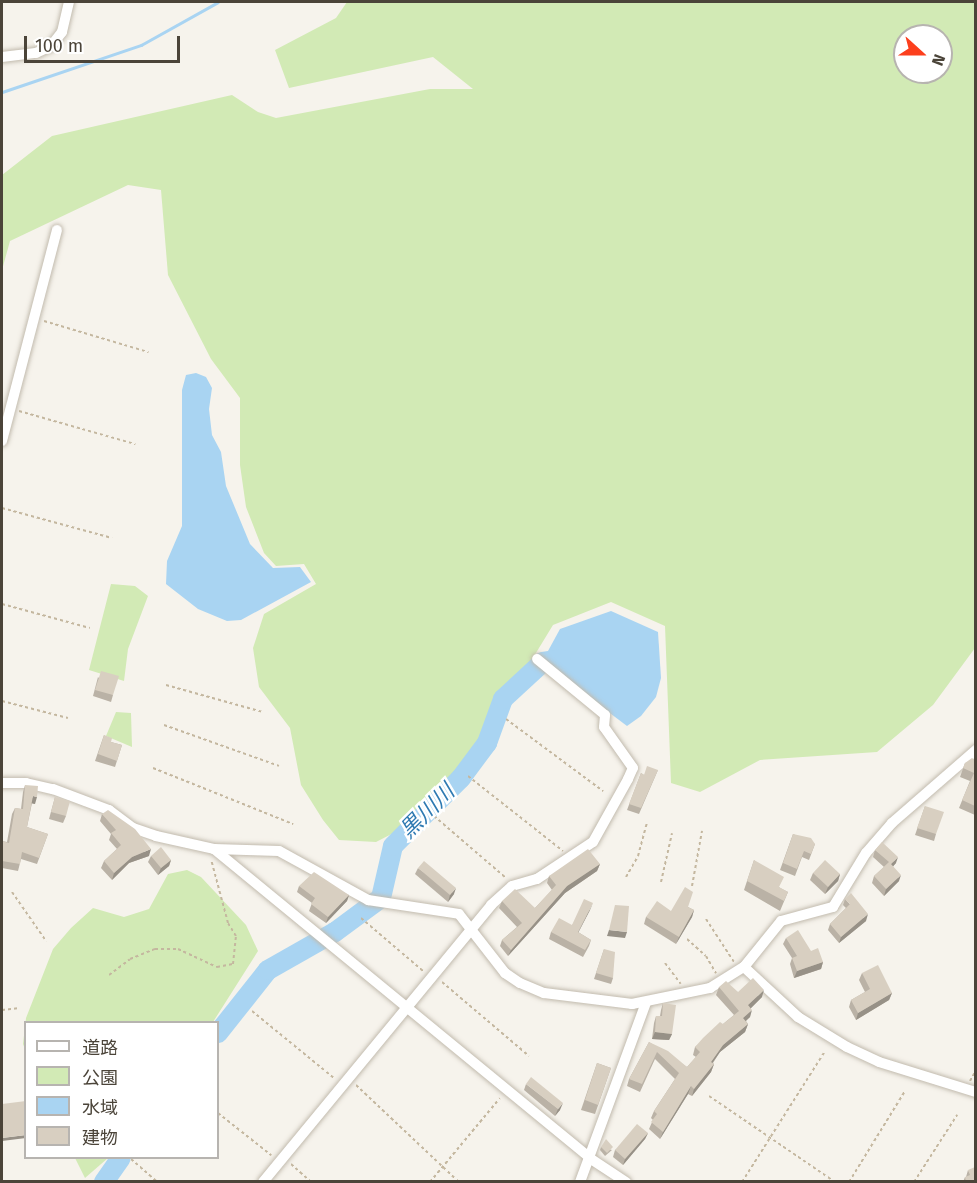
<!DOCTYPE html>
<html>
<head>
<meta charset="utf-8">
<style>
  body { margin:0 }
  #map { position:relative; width:977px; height:1183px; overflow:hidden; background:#f6f3ec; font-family:"Fira Sans","Noto Sans JP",sans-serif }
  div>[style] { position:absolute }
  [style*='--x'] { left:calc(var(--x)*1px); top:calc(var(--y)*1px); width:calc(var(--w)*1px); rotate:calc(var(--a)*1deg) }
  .green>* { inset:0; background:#d2eab5 }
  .water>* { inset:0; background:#a9d4f2 }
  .stream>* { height:3px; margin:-1.5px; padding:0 1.5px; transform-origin:1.5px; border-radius:1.5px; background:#a9d4f2 }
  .river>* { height:20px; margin:-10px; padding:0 10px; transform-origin:10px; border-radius:10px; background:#a9d4f2 }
  .path>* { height:2px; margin-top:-1px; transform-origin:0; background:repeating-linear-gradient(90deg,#c4b79f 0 3px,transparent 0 6px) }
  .roads { filter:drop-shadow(0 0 2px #c2bbae) drop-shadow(0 0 2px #c2bbae) }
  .minor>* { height:10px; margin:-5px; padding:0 5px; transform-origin:5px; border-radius:5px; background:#fff }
  .wall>* { inset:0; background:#bab2a6 }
  .shaded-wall>* { inset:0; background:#979187 }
  .building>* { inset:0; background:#d8cfc1 }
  span { translate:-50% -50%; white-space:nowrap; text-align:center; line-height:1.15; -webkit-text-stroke:5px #fff; paint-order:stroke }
  .water-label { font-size:22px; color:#2e7ab2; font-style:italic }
  .frame { position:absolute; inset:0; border:3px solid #4b4439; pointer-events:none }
  .legend { position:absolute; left:24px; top:1021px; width:195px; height:138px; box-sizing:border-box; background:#fff; border:2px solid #b7b4b0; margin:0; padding:8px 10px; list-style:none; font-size:18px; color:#4b4439 }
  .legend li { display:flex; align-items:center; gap:12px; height:30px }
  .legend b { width:30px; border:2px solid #b7b4b0 }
  .north { position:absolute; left:893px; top:24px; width:60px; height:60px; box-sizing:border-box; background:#fff; border:2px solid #b7b4b0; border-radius:50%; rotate:111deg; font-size:16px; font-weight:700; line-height:24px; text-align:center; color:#4b4439 }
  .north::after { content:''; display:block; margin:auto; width:21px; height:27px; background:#fc3f1d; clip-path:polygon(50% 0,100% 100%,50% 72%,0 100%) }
  .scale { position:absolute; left:24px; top:36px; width:156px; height:27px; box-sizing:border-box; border:3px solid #4b4439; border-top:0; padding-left:8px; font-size:18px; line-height:21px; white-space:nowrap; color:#4b4439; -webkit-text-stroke:4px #fff; paint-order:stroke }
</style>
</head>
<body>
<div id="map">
  <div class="green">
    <div style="clip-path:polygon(evenodd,347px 2px,975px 2px,975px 648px,933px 705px,877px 752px,760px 760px,700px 792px,671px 783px,665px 626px,611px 602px,553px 625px,528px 666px,499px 693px,486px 735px,411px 824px,376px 842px,339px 840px,323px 820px,301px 785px,290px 728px,259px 687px,253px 648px,264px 614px,316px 584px,304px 564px,276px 566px,264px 553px,246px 507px,240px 465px,240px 398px,211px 359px,168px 275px,161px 190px,128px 185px,10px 241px,2px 270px,2px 175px,52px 136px,232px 95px,258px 112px,276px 118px,430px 89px,473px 89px,433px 57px,289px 88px,275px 50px,336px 18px,347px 2px,905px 36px,941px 36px,941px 72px,905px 72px,905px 36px)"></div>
    <div style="clip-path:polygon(111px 584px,135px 586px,148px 596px,128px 649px,124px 681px,89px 670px)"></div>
    <div style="clip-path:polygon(116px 712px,131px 713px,132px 747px,106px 736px)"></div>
    <div style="clip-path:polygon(187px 870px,201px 877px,246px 925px,258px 951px,213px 1022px,26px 1022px,25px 1049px,23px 1044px,26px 1018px,53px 949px,71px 928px,93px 908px,124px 917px,149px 909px,168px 874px)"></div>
    <div style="clip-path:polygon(75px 1158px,108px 1158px,85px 1178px)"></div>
  </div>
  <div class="water">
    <div style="clip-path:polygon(196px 373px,206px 377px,212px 388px,209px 409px,212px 435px,221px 452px,226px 486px,250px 544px,273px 568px,300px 567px,311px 582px,241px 620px,227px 621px,198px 609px,166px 584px,167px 561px,182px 526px,182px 390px,186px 375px)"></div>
    <div style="clip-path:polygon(611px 611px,658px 632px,661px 678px,656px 697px,641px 716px,627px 726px,542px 662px,560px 629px)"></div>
  </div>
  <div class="stream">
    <div style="--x:2;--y:92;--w:147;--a:-18.7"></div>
    <div style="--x:141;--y:45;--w:88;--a:-29.2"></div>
  </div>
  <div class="river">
    <div style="--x:218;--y:1033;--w:80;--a:-51.6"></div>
    <div style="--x:268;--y:970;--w:77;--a:-29.6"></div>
    <div style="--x:335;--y:932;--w:57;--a:-36.5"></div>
    <div style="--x:381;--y:898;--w:53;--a:-77"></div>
    <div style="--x:393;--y:846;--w:96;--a:-45"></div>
    <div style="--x:461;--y:778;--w:44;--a:-53.4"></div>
    <div style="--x:487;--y:743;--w:47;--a:-70"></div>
    <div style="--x:503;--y:699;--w:54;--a:-42.8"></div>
    <div style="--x:543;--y:662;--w:18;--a:-9"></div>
    <div style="--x:104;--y:1182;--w:29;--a:-55"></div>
  </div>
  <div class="path">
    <div style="--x:44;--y:321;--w:109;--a:16.6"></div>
    <div style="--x:19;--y:411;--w:121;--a:15.9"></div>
    <div style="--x:2;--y:508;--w:114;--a:15.3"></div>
    <div style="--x:2;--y:604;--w:91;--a:15.3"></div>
    <div style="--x:166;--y:685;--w:101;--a:15.6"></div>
    <div style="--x:2;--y:701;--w:68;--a:14.4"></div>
    <div style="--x:506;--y:719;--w:121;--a:36.6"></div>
    <div style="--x:164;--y:725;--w:122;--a:19.6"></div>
    <div style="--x:153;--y:768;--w:151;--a:21.8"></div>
    <div style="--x:468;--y:776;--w:121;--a:38.3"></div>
    <div style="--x:434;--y:816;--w:95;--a:40.7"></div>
    <div style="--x:626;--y:877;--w:24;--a:-60"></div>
    <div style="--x:638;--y:856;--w:35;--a:-75"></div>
    <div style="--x:661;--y:882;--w:50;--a:-77.3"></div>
    <div style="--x:692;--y:886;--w:56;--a:-79.7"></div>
    <div style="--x:12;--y:892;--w:60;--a:55.2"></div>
    <div style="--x:361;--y:918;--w:82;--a:40.5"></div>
    <div style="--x:706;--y:919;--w:51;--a:56.9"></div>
    <div style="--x:687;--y:939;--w:25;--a:42"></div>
    <div style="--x:706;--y:956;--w:20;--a:60"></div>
    <div style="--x:665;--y:963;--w:26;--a:53"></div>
    <div style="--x:109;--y:975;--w:26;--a:-37"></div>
    <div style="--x:130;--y:959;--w:27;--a:-22"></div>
    <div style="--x:155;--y:949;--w:23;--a:0"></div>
    <div style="--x:178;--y:949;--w:43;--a:24.8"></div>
    <div style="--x:217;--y:967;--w:16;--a:-11"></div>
    <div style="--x:233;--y:964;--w:28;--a:-84"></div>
    <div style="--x:236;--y:936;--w:15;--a:-122"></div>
    <div style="--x:228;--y:923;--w:66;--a:-104.9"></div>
    <div style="--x:442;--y:982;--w:114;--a:40.4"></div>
    <div style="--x:2;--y:1010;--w:18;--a:-6"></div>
    <div style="--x:252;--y:1011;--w:107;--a:39.3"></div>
    <div style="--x:970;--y:1081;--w:13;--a:-61"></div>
    <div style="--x:356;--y:1085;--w:141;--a:43.3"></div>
    <div style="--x:709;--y:1096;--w:153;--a:34.3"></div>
    <div style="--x:218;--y:1113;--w:68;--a:38.4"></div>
    <div style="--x:131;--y:1159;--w:35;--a:41"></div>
    <div style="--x:291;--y:1164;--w:27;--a:42"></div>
    <div style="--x:430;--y:1182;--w:109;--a:-50.2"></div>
    <div style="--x:742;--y:1182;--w:153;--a:-57.6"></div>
    <div style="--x:849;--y:1182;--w:107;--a:-58.4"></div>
    <div style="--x:914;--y:1182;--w:80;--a:-57.3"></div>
  </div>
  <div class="roads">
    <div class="minor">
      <div style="--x:2;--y:57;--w:34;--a:-7"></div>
      <div style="--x:36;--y:53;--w:17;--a:-25"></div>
      <div style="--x:51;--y:46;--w:18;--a:-52"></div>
      <div style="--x:62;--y:32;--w:31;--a:-77"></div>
      <div style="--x:2;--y:441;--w:218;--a:-75.4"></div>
      <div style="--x:2;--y:783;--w:24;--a:0"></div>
      <div style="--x:26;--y:783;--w:28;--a:13"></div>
      <div style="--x:53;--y:789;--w:60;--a:20.6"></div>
      <div style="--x:109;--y:810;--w:30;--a:37"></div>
      <div style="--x:133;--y:828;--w:24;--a:19"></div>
      <div style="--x:156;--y:836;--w:59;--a:12.6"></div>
      <div style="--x:214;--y:849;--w:65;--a:1.8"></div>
      <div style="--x:279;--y:851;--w:102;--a:28.8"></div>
      <div style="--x:368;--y:900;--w:92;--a:8.7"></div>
      <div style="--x:459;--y:914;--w:75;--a:52.1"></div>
      <div style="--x:505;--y:973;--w:18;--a:34"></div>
      <div style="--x:520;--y:983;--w:26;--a:23"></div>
      <div style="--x:544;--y:993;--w:89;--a:7.1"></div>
      <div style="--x:632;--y:1004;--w:80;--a:-11.6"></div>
      <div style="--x:710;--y:988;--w:40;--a:-32"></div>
      <div style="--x:744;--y:967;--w:59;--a:-51.2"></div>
      <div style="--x:781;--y:921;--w:54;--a:-15.1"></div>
      <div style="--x:833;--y:907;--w:63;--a:-58.6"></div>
      <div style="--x:866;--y:853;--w:40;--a:-49"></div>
      <div style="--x:892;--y:823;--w:111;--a:-41"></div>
      <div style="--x:214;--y:849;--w:488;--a:39.4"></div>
      <div style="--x:591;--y:1159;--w:42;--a:33.3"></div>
      <div style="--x:744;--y:967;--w:74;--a:42.8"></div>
      <div style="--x:798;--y:1017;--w:57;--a:31.5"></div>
      <div style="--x:847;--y:1047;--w:35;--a:25"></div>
      <div style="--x:879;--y:1062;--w:102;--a:17.2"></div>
      <div style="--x:263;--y:1182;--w:359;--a:-50.5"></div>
      <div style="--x:491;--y:905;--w:28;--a:-42"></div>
      <div style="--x:512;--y:886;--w:26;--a:-16"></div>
      <div style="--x:537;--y:879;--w:67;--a:-33.5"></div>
      <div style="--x:593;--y:842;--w:72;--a:-60.9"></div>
      <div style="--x:628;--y:779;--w:12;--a:-66"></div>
      <div style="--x:633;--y:768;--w:50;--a:-125.3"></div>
      <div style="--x:604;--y:727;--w:12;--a:-85"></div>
      <div style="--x:605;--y:715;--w:88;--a:-140.5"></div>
      <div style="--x:580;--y:1182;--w:191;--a:-69.8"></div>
    </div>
  </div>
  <div class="wall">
    <div style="clip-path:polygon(98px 677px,113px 695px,111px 702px,93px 696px)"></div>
    <div style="clip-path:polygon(104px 735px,111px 742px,122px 745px,115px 767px,95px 761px)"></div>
    <div style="clip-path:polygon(975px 760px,975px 815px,959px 808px,970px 781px,960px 777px,965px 763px)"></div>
    <div style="clip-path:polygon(658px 770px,639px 814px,627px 810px,641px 773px,644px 775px)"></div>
    <div style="clip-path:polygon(25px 785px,35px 804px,32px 803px,27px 827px,48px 834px,37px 864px,21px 859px,18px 871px,2px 868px,2px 841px,7px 842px,12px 814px,15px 808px,21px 809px,23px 792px)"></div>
    <div style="clip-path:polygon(55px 797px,66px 816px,63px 823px,49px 819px)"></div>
    <div style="clip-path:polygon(925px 806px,936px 834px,934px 841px,915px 835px)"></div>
    <div style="clip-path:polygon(102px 814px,149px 856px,129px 863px,112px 880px,101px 868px,104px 861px,117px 849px,109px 840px,111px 834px,100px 821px)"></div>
    <div style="clip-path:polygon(793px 834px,815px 844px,809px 860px,802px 857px,795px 876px,780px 870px)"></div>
    <div style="clip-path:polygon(875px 850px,896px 863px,893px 866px,899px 881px,884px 896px,872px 883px,874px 876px,884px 867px,873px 857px)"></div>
    <div style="clip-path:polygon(151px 856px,171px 860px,169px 866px,158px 875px,148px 862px)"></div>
    <div style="clip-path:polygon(754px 860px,780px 888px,788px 892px,780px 911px,744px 890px)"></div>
    <div style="clip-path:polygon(600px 864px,597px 871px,565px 893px,508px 956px,500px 946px,502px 940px,517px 927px,499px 908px,502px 901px,535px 908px,552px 890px,547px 883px,549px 876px)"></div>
    <div style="clip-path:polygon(418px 868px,454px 894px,448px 902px,415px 874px)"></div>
    <div style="clip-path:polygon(813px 873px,840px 874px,838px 881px,825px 894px,810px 880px)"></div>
    <div style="clip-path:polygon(299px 886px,349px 895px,347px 901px,326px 923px,309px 911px,312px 903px,297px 892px)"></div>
    <div style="clip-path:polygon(845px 899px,866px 921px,839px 943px,828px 930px,830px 924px,846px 908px,843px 905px)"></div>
    <div style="clip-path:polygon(688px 907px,694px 910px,692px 917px,676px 944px,644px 924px,646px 917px)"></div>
    <div style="clip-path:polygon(590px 910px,578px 932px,591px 940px,589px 946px,583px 957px,549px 939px,551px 932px,572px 925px)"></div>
    <div style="clip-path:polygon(786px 938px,823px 962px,821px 969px,794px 978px,790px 964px,792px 958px,783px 944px)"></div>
    <div style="clip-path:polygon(604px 949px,613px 978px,611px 984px,594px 979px)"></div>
    <div style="clip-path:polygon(862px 973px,892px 993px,889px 1000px,856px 1020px,849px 1007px,851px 1000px,865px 992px,859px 980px)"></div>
    <div style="clip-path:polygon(719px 987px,738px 992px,762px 997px,751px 1008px,750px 1017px,746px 1021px,748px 1024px,745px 1032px,720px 1052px,713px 1063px,714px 1064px,711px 1072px,692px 1096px,688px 1094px,660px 1139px,649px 1129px,653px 1120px,651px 1118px,654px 1111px,675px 1079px,655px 1059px,640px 1092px,627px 1086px,629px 1079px,649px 1042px,687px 1067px,696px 1057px,693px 1055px,695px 1047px,734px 1015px,716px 995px)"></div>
    <div style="clip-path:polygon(663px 1003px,672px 1034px,669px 1040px,652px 1039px,654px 1023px,656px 1016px,660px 1016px,661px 1010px)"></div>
    <div style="clip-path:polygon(597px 1063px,611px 1068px,595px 1114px,581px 1110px)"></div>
    <div style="clip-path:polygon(526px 1084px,560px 1110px,555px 1116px,524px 1090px)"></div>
    <div style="clip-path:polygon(648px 1133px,645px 1139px,623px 1165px,613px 1157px,615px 1150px)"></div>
    <div style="clip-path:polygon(601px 1147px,612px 1150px,605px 1156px,600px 1150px)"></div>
    <div style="clip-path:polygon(968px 1170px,975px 1182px,963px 1182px,965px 1177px,966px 1177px)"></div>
  </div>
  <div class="shaded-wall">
    <div style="clip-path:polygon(33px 796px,37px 797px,35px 804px,30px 803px)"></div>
    <div style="clip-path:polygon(151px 849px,149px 856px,129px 863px,112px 880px,114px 873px,132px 857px)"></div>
    <div style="clip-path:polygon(898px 857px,896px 863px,889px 871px,891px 864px)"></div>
    <div style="clip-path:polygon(171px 860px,169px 866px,158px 875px,161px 868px)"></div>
    <div style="clip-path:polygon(600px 864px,597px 871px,565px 893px,508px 956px,511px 950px,567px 886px)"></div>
    <div style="clip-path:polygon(840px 874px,838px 881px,825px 894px,828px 887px)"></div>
    <div style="clip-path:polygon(901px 875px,899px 881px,884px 896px,886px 889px)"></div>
    <div style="clip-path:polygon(456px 888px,454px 894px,448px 902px,450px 895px)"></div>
    <div style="clip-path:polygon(349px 895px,347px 901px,326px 923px,328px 917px)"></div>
    <div style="clip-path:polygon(593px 903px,590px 910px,575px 939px,578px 932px)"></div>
    <div style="clip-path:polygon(694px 910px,692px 917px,676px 944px,679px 937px)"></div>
    <div style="clip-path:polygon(868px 914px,866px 921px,839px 943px,841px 937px)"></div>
    <div style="clip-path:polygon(609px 930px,627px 932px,625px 938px,607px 936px)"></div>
    <div style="clip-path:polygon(823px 962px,821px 969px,794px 978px,797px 971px)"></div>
    <div style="clip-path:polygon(764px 990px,762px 997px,746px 1013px,748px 1005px)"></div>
    <div style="clip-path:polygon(892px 993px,889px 1000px,856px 1020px,858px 1013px)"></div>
    <div style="clip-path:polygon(752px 1010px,750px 1017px,740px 1026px,743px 1018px)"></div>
    <div style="clip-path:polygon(748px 1024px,745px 1032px,720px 1052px,708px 1069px,711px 1062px,723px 1045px)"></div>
    <div style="clip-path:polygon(655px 1032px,672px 1034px,669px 1040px,652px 1039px)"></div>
    <div style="clip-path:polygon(714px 1064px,711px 1072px,692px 1096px,694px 1089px)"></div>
    <div style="clip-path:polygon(691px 1086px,688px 1094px,660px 1139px,663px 1132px)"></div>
    <div style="clip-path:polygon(563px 1103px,560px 1110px,555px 1116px,558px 1109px)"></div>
    <div style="clip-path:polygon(648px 1133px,645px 1139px,623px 1165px,625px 1159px)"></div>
    <div style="clip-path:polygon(26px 1135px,26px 1138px,2px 1141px,2px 1138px)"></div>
  </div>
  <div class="building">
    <div style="clip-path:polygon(101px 671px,119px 676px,113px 695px,95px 690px)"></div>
    <div style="clip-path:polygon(104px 735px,112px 738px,111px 742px,122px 745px,117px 761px,98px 754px)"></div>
    <div style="clip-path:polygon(972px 758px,975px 760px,975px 806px,962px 800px,974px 773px,963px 768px,965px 763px)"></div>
    <div style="clip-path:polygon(647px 766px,658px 770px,641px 808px,629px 804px,641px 773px,644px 775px)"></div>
    <div style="clip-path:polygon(25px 785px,38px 786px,37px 797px,33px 796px,27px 827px,48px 834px,39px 858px,22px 852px,20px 864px,2px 861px,2px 841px,9px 843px,15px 808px,23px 809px)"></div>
    <div style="clip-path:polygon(55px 797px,70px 801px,66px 816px,51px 812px)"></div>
    <div style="clip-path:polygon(925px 806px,944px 812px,936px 834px,917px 828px)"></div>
    <div style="clip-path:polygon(108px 810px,135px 829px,151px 849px,132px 857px,114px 873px,104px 861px,121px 845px,111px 833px,116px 830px,102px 814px)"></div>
    <div style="clip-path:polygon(793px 834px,811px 838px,815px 844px,811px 854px,804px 851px,797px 869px,783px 863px)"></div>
    <div style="clip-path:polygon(882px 842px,898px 857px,891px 864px,901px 875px,886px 889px,874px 876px,889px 862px,875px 850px)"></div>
    <div style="clip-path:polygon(161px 847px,171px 860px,161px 868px,151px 856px)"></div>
    <div style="clip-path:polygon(588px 849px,600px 864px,567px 886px,511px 950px,502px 940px,522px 923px,502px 901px,515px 889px,535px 908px,556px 885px,549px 876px)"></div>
    <div style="clip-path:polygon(754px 860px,784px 877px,779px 887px,788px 892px,784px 901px,747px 881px)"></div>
    <div style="clip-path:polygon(825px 860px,840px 874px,828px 887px,813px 873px)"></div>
    <div style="clip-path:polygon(424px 861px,456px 888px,450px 895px,418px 868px)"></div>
    <div style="clip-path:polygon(314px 872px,349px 895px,328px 917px,311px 904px,315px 898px,299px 886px)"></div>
    <div style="clip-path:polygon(685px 887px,693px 892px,688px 907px,694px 910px,679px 937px,646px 917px,657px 901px,671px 911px)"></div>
    <div style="clip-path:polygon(851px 893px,868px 914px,841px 937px,830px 924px,850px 904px,845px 899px)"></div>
    <div style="clip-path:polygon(584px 899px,593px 903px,578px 932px,591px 940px,585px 950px,551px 932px,559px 918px,572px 925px)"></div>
    <div style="clip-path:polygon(615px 905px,629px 906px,627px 932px,609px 930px)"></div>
    <div style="clip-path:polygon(798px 930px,811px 951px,818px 948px,823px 962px,797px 971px,792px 958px,797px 956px,786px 938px)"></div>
    <div style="clip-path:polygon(604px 949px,615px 952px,613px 978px,596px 973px)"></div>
    <div style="clip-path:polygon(878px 965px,892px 993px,858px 1013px,851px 1000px,870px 989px,862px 973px)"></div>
    <div style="clip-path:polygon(753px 978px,764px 990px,748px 1005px,752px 1010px,743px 1018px,748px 1024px,723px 1045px,711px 1062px,714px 1064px,694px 1089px,691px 1086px,663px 1132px,651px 1122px,657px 1114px,654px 1111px,679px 1073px,657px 1052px,642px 1084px,629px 1079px,649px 1042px,668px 1051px,687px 1067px,700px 1052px,695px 1047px,703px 1038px,720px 1022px,723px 1024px,739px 1011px,719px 987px,726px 981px,738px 992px)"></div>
    <div style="clip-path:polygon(663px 1003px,676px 1005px,672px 1034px,655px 1032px,656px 1016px,662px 1016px)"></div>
    <div style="clip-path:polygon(597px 1063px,611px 1068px,598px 1105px,585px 1100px)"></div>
    <div style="clip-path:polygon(531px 1077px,563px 1103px,558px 1109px,526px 1084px)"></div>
    <div style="clip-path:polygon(26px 1101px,26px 1135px,2px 1138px,2px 1104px)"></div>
    <div style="clip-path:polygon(637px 1124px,648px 1133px,625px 1159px,615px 1150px)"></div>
    <div style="clip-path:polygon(606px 1139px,613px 1147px,607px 1153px,601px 1147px)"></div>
    <div style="clip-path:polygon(975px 1167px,975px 1182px,966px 1182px,965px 1177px,970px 1175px,968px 1170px)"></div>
  </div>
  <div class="water-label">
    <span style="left:427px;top:811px;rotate:-45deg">黒川川</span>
  </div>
  <div class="frame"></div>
  <ul class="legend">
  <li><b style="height:8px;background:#fff"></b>道路</li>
  <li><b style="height:16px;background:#d2eab5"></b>公園</li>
  <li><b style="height:16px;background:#a9d4f2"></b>水域</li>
  <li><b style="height:16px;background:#d8cfc1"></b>建物</li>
  </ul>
  <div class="north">N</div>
  <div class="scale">100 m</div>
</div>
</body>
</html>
